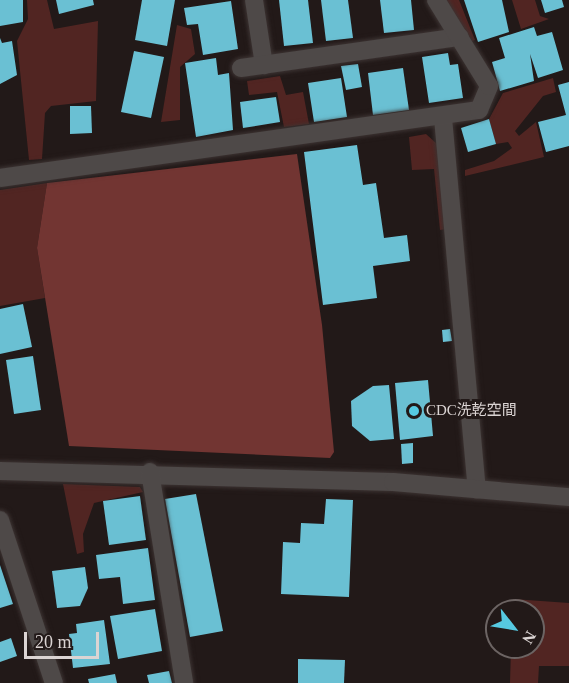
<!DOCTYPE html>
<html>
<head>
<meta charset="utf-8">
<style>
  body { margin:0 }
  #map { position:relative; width:569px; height:683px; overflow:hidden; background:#221918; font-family:"Times New Roman","Noto Sans JP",serif }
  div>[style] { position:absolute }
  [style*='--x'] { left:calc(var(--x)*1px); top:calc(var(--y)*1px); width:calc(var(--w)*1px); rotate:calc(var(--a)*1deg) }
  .green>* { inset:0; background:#512522 }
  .forest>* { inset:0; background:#723532 }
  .building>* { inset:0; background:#6ac0d3 }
  .roads { filter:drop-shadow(0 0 2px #3c3332) drop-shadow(0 0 2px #3c3332) }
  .minor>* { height:18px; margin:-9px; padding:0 9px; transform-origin:9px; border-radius:9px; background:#4e4948 }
  .dots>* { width:16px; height:16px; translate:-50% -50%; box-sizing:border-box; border:3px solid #221918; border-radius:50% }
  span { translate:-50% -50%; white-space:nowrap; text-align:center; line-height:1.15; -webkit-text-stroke:6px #221918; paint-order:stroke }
  .poi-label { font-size:15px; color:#dbd4d3 }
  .left { translate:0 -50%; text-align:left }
  .north { position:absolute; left:485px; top:599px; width:60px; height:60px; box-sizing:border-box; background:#221918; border:2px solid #6c6463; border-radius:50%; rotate:121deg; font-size:16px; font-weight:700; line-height:24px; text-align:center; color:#dbd4d3 }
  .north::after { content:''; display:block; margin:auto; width:21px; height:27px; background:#56c9e1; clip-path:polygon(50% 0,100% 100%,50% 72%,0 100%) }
  .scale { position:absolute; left:24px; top:632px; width:75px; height:27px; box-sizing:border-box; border:3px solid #dbd4d3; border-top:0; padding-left:8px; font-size:18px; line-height:21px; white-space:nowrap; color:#dbd4d3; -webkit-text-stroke:4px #221918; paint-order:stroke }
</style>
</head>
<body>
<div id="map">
  <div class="green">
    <div style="clip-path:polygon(27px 0,47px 0,54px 29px,98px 21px,96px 101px,51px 106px,45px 113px,42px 159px,29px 160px,17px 41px,28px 19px)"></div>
    <div style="clip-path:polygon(445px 0,459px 0,475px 40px,472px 41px)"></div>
    <div style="clip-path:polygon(512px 0,535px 0,540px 16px,549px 19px,521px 29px)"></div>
    <div style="clip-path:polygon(177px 25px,191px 29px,195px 54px,180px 67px,180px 120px,161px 122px)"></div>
    <div style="clip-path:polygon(280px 76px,286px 95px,303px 92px,309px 124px,284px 127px,277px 92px,249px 95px,247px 81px)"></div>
    <div style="clip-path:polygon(553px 78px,556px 92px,543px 96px,515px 131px,519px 136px,536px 122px,544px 157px,465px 176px,465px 170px,494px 161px,512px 148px,508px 142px,496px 144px,489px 119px,503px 93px)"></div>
    <div style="clip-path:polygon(426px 134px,437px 144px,446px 229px,440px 230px,434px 169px,412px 170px,409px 137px)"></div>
    <div style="clip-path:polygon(47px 183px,37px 248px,45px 298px,0 306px,0 190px)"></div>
    <div style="clip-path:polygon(63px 484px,140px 487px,143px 492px,94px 503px,83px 534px,84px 552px,77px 554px)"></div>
    <div style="clip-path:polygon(513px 599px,569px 603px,569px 666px,539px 666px,538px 683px,510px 683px,511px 647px,533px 647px,533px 611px,513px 611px)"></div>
  </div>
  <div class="forest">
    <div style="clip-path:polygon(297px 154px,322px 325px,334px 452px,330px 458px,69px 446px,37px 248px,47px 183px)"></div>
  </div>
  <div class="building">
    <div style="clip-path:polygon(0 0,23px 0,23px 22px,0 26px)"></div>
    <div style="clip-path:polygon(56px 0,93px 0,94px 5px,59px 14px)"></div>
    <div style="clip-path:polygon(142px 0,175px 0,167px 46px,135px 40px)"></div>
    <div style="clip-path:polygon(279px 0,308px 0,313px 43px,284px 46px)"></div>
    <div style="clip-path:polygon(321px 0,348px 0,353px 38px,326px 41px)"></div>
    <div style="clip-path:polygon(380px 0,411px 0,414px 30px,384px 33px)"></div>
    <div style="clip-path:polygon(464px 0,502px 0,509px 32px,478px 42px)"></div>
    <div style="clip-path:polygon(541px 0,562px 0,564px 7px,545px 13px)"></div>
    <div style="clip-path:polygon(231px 1px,238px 49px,203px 55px,198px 24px,187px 25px,184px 8px)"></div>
    <div style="clip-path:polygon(534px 27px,537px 36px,552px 32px,563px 70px,538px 78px,530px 54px,534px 81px,500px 91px,492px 62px,505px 58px,499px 38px)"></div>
    <div style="clip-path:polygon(0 38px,2px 43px,12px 41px,17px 75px,0 84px)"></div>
    <div style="clip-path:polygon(134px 51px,164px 57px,151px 118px,121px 112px)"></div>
    <div style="clip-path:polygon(448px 53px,450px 65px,458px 64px,463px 98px,429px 103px,422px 57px)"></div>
    <div style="clip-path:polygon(216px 58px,218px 75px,229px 73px,233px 130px,196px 137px,185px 63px)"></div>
    <div style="clip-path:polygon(358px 64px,362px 87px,346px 90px,341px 66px)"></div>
    <div style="clip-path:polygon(403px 68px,409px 110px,373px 115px,368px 73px)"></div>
    <div style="clip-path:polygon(341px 78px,347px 117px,314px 122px,308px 83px)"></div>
    <div style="clip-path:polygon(569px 82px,569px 146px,546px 152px,538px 122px,566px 115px,558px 85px)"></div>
    <div style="clip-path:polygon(276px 97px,280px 122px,243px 128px,240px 102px)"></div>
    <div style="clip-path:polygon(70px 106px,91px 106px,92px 133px,70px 134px)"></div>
    <div style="clip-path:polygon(489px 119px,496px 144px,468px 152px,461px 128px)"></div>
    <div style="clip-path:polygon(357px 145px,363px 185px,376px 183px,384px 238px,407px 235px,410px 261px,373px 266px,377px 298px,323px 305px,304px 152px)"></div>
    <div style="clip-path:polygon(23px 304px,32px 347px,0 354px,0 309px)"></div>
    <div style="clip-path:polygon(450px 329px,452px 341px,443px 342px,442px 330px)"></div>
    <div style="clip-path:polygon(33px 356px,41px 410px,14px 414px,6px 360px)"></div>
    <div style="clip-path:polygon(428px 380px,433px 436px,400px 440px,395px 383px)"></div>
    <div style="clip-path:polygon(389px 385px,394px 439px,370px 441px,352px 426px,351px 401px,373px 386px)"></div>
    <div style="clip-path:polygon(413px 443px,413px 463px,402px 464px,401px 444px)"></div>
    <div style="clip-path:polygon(196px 494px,223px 631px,190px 637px,165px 499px)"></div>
    <div style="clip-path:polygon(140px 496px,146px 540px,109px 545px,103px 501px)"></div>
    <div style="clip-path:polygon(326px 499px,353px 500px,349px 597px,281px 594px,283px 542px,300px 543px,301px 523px,324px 524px)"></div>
    <div style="clip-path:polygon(148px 548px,155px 600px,123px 604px,120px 577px,99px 579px,96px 555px)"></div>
    <div style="clip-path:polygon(0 565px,13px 604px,0 608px)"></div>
    <div style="clip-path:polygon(85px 567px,88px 588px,80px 606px,57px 608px,52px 571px)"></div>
    <div style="clip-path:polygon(155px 609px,162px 651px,118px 659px,110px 616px)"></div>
    <div style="clip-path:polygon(104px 620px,110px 664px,73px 668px,69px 634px,77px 633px,76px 624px)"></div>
    <div style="clip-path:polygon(11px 638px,17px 656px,0 662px,0 642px)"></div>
    <div style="clip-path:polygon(298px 659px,345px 660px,344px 683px,298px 683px)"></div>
    <div style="clip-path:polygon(169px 671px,172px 683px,149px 683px,147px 675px)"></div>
    <div style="clip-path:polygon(115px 674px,117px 683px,89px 683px,88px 679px)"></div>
  </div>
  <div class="roads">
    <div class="minor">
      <div style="--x:254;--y:0;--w:66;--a:81.3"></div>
      <div style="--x:241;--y:68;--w:221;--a:-8.1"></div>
      <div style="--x:443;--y:118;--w:373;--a:84.8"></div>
      <div style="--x:0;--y:178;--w:484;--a:-8.1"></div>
      <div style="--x:479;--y:110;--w:26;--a:-67"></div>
      <div style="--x:489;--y:86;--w:101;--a:-121.6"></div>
      <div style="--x:0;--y:471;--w:393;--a:1.6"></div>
      <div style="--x:393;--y:482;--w:177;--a:4.9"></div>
      <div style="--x:150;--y:472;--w:214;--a:80.8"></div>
      <div style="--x:0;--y:520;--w:172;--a:71.7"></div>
    </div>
  </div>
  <div class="dots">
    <div style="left:414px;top:411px;background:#56c9e1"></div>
  </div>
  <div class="poi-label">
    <span class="left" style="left:426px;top:411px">CDC洗乾空間</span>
  </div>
  <div class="north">N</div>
  <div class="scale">20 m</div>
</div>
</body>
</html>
